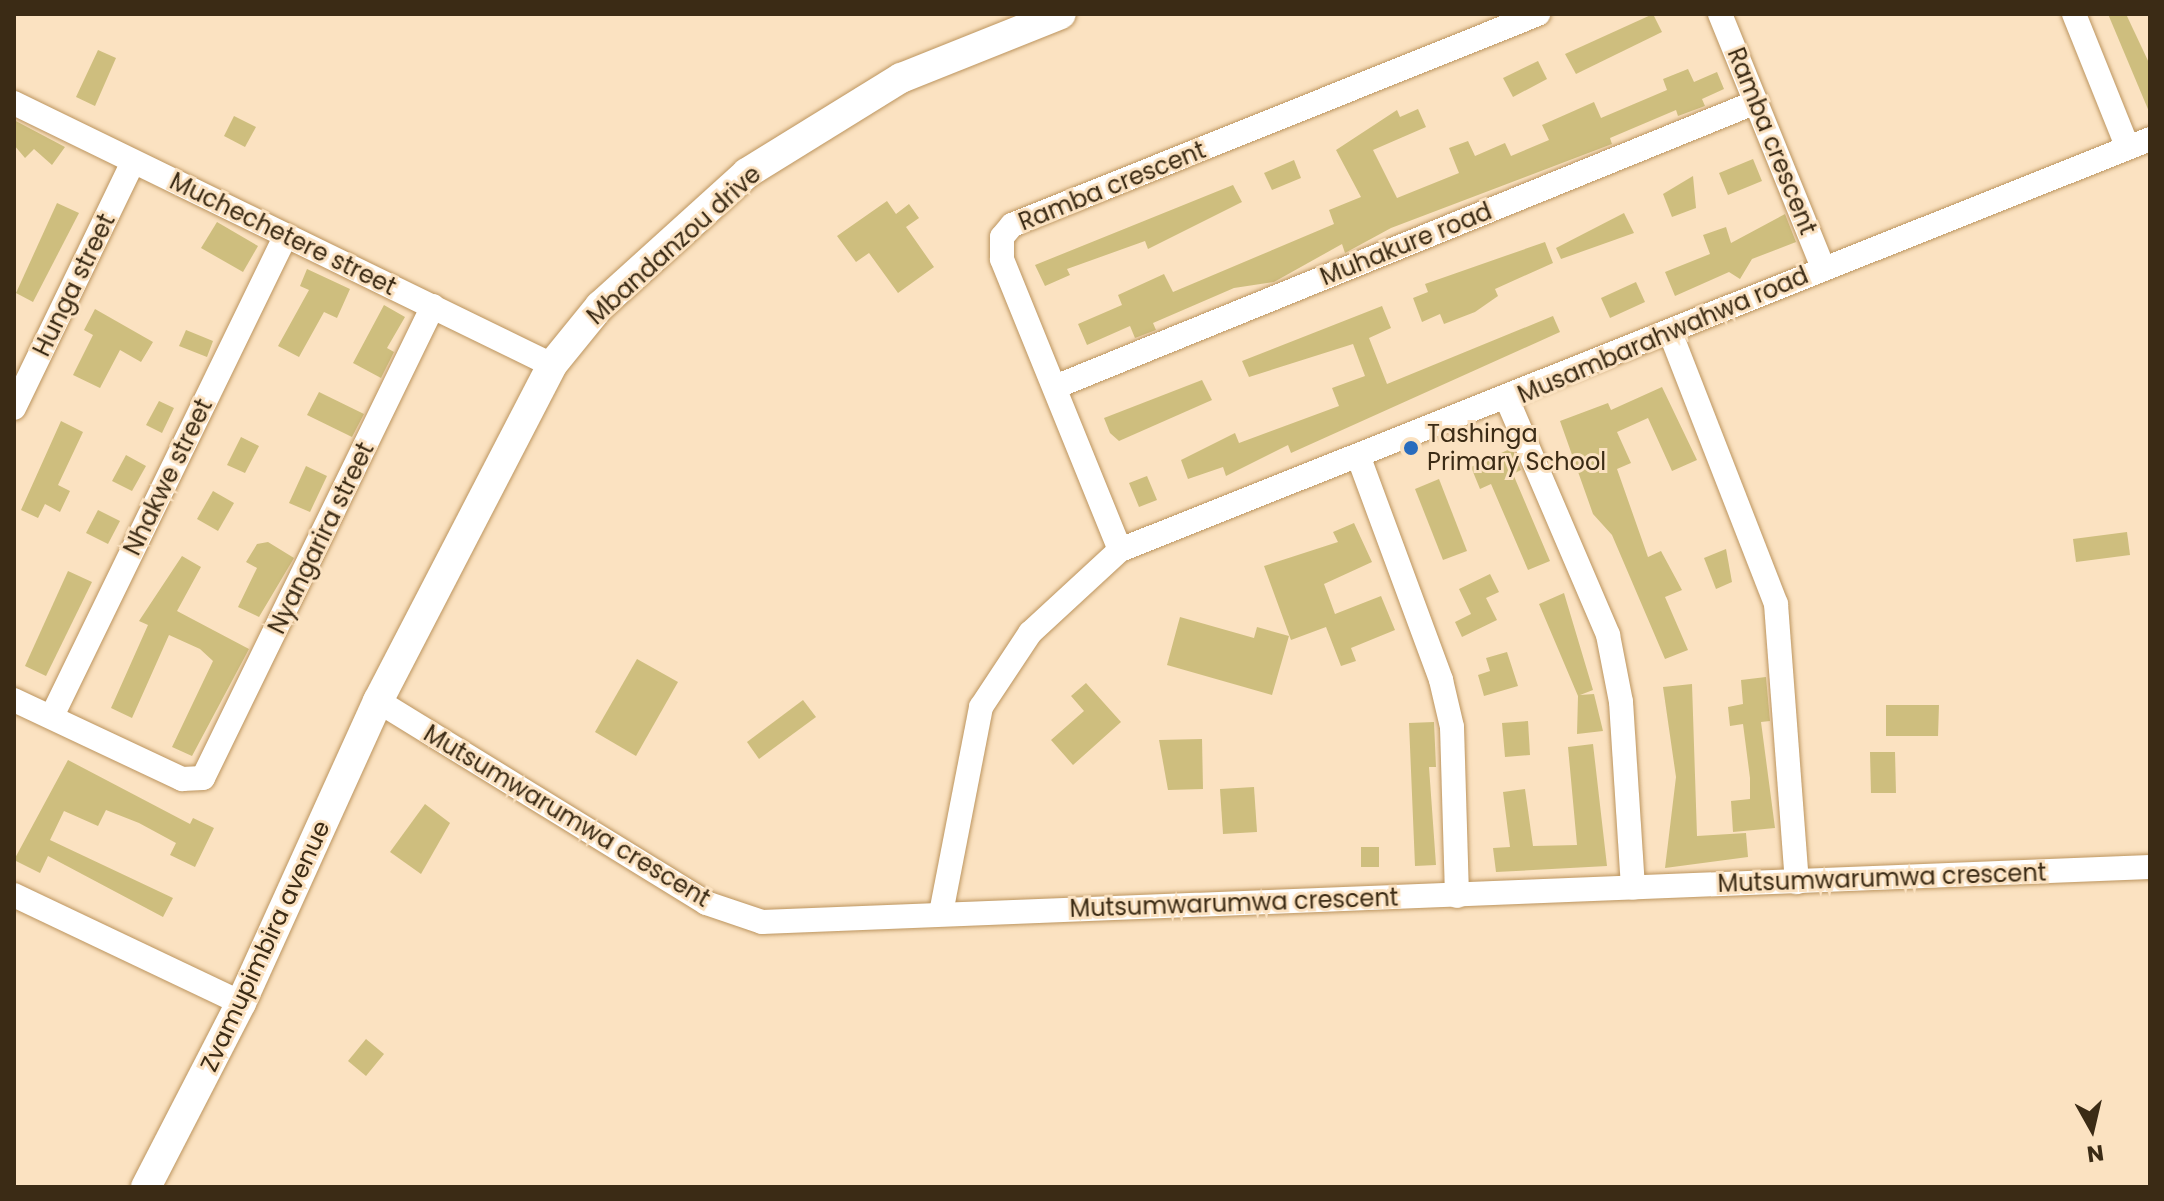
<!DOCTYPE html>
<html>
<head>
<meta charset="utf-8">
<style>
  body { margin:0 }
  #map { position:relative; width:2164px; height:1201px; overflow:hidden; background:#fbe2c1; font-family:Poppins,sans-serif }
  div>[style] { position:absolute }
  [style*='--x'] { left:calc(var(--x)*1px); top:calc(var(--y)*1px); width:calc(var(--w)*1px); rotate:calc(var(--a)*1deg) }
  .building>* { inset:0; background:#cebe7e }
  .roads { filter:drop-shadow(0 0 2px #bc955f) drop-shadow(0 0 2px #bc955f) }
  .minor>* { height:24px; margin:-12px; padding:0 12px; transform-origin:12px; border-radius:12px; background:#fff }
  .tertiary>* { height:30px; margin:-15px; padding:0 15px; transform-origin:15px; border-radius:15px; background:#fff }
  .dots>* { width:22px; height:22px; translate:-50% -50%; box-sizing:border-box; border:4px solid #fbe2c1; border-radius:50% }
  span { translate:-50% -50%; white-space:nowrap; text-align:center; line-height:1.15; -webkit-text-stroke:6px #fbe2c1; paint-order:stroke }
  .street-label { font-size:24px; color:#3b2b15 }
  .poi-label { font-size:24px; color:#3b2b15 }
  .left { translate:0 -50%; text-align:left }
  .frame { position:absolute; inset:0; border:16px solid #3b2b15; pointer-events:none }
  .north { position:absolute; left:2052px; top:1089px; width:80px; height:80px; -webkit-text-stroke:6px #fbe2c1; paint-order:stroke; rotate:172deg; font-size:22px; font-weight:700; line-height:32px; text-align:center; color:#3b2b15 }
  .north::after { content:''; display:block; margin:auto; width:28px; height:36px; background:#3b2b15; clip-path:polygon(50% 0,100% 100%,50% 72%,0 100%) }
</style>
</head>
<body>
<div id="map">
  <div class="building">
    <div style="clip-path:polygon(1653px 14px,1662px 32px,1576px 74px,1565px 54px)"></div>
    <div style="clip-path:polygon(2108px 14px,2126px 14px,2150px 65px,2150px 114px)"></div>
    <div style="clip-path:polygon(98px 50px,116px 58px,95px 106px,76px 97px)"></div>
    <div style="clip-path:polygon(1538px 61px,1547px 79px,1513px 97px,1503px 78px)"></div>
    <div style="clip-path:polygon(1688px 69px,1694px 82px,1717px 72px,1724px 89px,1702px 99px,1705px 106px,1678px 116px,1676px 110px,1610px 138px,1612px 144px,1391px 228px,1345px 253px,1342px 244px,1274px 282px,1234px 288px,1153px 323px,1156px 330px,1135px 338px,1130px 326px,1087px 345px,1078px 324px,1122px 305px,1118px 295px,1164px 274px,1173px 292px,1334px 224px,1329px 210px,1361px 197px,1336px 150px,1397px 110px,1400px 117px,1418px 109px,1426px 127px,1373px 150px,1397px 198px,1459px 173px,1449px 148px,1468px 141px,1475px 156px,1505px 143px,1511px 156px,1549px 140px,1542px 125px,1594px 102px,1601px 118px,1667px 90px,1663px 79px)"></div>
    <div style="clip-path:polygon(234px 116px,256px 127px,245px 147px,224px 136px)"></div>
    <div style="clip-path:polygon(14px 120px,65px 147px,52px 165px,34px 149px,25px 158px,14px 145px)"></div>
    <div style="clip-path:polygon(1753px 159px,1762px 181px,1728px 195px,1719px 173px)"></div>
    <div style="clip-path:polygon(1294px 160px,1301px 178px,1272px 190px,1264px 173px)"></div>
    <div style="clip-path:polygon(1693px 176px,1696px 208px,1672px 217px,1663px 194px)"></div>
    <div style="clip-path:polygon(1233px 185px,1242px 202px,1148px 249px,1145px 241px,1067px 269px,1070px 275px,1045px 286px,1035px 265px)"></div>
    <div style="clip-path:polygon(887px 201px,896px 214px,909px 204px,919px 218px,906px 227px,934px 267px,898px 293px,869px 253px,856px 262px,837px 236px)"></div>
    <div style="clip-path:polygon(57px 203px,79px 213px,33px 302px,16px 293px)"></div>
    <div style="clip-path:polygon(1624px 213px,1634px 233px,1561px 259px,1556px 248px)"></div>
    <div style="clip-path:polygon(1785px 214px,1796px 242px,1752px 259px,1740px 279px,1729px 272px,1675px 296px,1665px 272px,1710px 254px,1703px 235px,1726px 227px,1731px 243px)"></div>
    <div style="clip-path:polygon(217px 222px,258px 246px,243px 272px,201px 248px)"></div>
    <div style="clip-path:polygon(1545px 242px,1553px 263px,1495px 289px,1498px 296px,1475px 312px,1444px 324px,1440px 314px,1422px 322px,1413px 298px,1428px 292px,1425px 284px)"></div>
    <div style="clip-path:polygon(307px 269px,350px 289px,337px 318px,324px 312px,299px 357px,278px 346px,309px 290px,300px 286px)"></div>
    <div style="clip-path:polygon(1636px 282px,1645px 302px,1610px 318px,1601px 298px)"></div>
    <div style="clip-path:polygon(384px 305px,405px 317px,387px 348px,394px 352px,381px 378px,353px 363px)"></div>
    <div style="clip-path:polygon(1382px 306px,1391px 328px,1369px 338px,1387px 384px,1553px 316px,1560px 332px,1291px 453px,1288px 445px,1226px 476px,1223px 467px,1188px 479px,1181px 460px,1235px 433px,1239px 443px,1339px 406px,1332px 388px,1365px 376px,1353px 344px,1249px 377px,1242px 361px)"></div>
    <div style="clip-path:polygon(95px 309px,153px 342px,141px 362px,120px 350px,100px 388px,73px 375px,93px 335px,84px 330px)"></div>
    <div style="clip-path:polygon(186px 330px,213px 341px,207px 357px,179px 346px)"></div>
    <div style="clip-path:polygon(1202px 380px,1212px 400px,1119px 441px,1110px 433px,1104px 418px)"></div>
    <div style="clip-path:polygon(1662px 387px,1697px 460px,1672px 471px,1648px 418px,1617px 432px,1631px 463px,1617px 469px,1648px 557px,1661px 551px,1682px 590px,1665px 597px,1688px 650px,1665px 659px,1612px 535px,1593px 514px,1560px 421px,1608px 403px,1611px 410px)"></div>
    <div style="clip-path:polygon(319px 392px,364px 414px,352px 437px,307px 415px)"></div>
    <div style="clip-path:polygon(159px 401px,174px 408px,162px 433px,146px 425px)"></div>
    <div style="clip-path:polygon(61px 421px,83px 432px,58px 485px,70px 491px,60px 512px,45px 504px,38px 518px,21px 510px)"></div>
    <div style="clip-path:polygon(241px 437px,259px 446px,245px 473px,227px 465px)"></div>
    <div style="clip-path:polygon(1512px 448px,1521px 470px,1513px 474px,1550px 561px,1528px 570px,1491px 484px,1480px 489px,1471px 467px)"></div>
    <div style="clip-path:polygon(126px 455px,146px 466px,132px 491px,112px 481px)"></div>
    <div style="clip-path:polygon(306px 466px,327px 476px,310px 512px,289px 503px)"></div>
    <div style="clip-path:polygon(1147px 476px,1157px 500px,1139px 507px,1129px 483px)"></div>
    <div style="clip-path:polygon(1439px 479px,1467px 551px,1443px 560px,1415px 489px)"></div>
    <div style="clip-path:polygon(213px 491px,234px 503px,218px 531px,197px 519px)"></div>
    <div style="clip-path:polygon(98px 510px,120px 521px,108px 544px,86px 533px)"></div>
    <div style="clip-path:polygon(1354px 523px,1372px 562px,1324px 584px,1335px 614px,1381px 596px,1395px 630px,1351px 648px,1356px 661px,1341px 666px,1326px 627px,1291px 640px,1264px 566px,1338px 542px,1333px 532px)"></div>
    <div style="clip-path:polygon(2127px 532px,2130px 555px,2076px 562px,2073px 539px)"></div>
    <div style="clip-path:polygon(268px 542px,294px 558px,259px 617px,238px 607px,257px 568px,246px 562px,257px 544px)"></div>
    <div style="clip-path:polygon(1726px 549px,1732px 582px,1716px 589px,1704px 558px)"></div>
    <div style="clip-path:polygon(182px 556px,201px 567px,177px 611px,249px 649px,192px 756px,172px 747px,213px 661px,200px 649px,169px 635px,132px 718px,111px 708px,148px 625px,139px 621px)"></div>
    <div style="clip-path:polygon(68px 571px,92px 582px,46px 676px,25px 666px)"></div>
    <div style="clip-path:polygon(1490px 574px,1499px 592px,1486px 598px,1497px 620px,1462px 637px,1455px 622px,1471px 614px,1459px 589px)"></div>
    <div style="clip-path:polygon(1564px 593px,1593px 690px,1580px 695px,1594px 694px,1603px 731px,1577px 734px,1578px 696px,1539px 604px)"></div>
    <div style="clip-path:polygon(1180px 617px,1254px 638px,1257px 627px,1289px 636px,1272px 695px,1167px 665px)"></div>
    <div style="clip-path:polygon(1507px 652px,1518px 686px,1484px 696px,1478px 675px,1490px 671px,1486px 658px)"></div>
    <div style="clip-path:polygon(637px 659px,678px 682px,636px 756px,595px 732px)"></div>
    <div style="clip-path:polygon(1766px 677px,1770px 721px,1761px 722px,1775px 828px,1733px 832px,1731px 801px,1750px 799px,1750px 778px,1743px 724px,1730px 726px,1728px 707px,1743px 704px,1741px 680px)"></div>
    <div style="clip-path:polygon(1086px 683px,1121px 722px,1073px 765px,1051px 740px,1084px 711px,1071px 696px)"></div>
    <div style="clip-path:polygon(1692px 684px,1697px 836px,1746px 833px,1748px 857px,1665px 868px,1676px 777px,1663px 687px)"></div>
    <div style="clip-path:polygon(803px 700px,816px 717px,759px 759px,747px 742px)"></div>
    <div style="clip-path:polygon(1886px 705px,1939px 705px,1938px 736px,1886px 736px)"></div>
    <div style="clip-path:polygon(1528px 721px,1530px 755px,1505px 757px,1502px 723px)"></div>
    <div style="clip-path:polygon(1434px 722px,1436px 767px,1429px 767px,1436px 865px,1415px 866px,1409px 723px)"></div>
    <div style="clip-path:polygon(1202px 739px,1203px 789px,1168px 790px,1159px 740px)"></div>
    <div style="clip-path:polygon(1593px 744px,1607px 866px,1496px 872px,1493px 848px,1510px 847px,1503px 792px,1525px 789px,1533px 846px,1577px 845px,1568px 747px)"></div>
    <div style="clip-path:polygon(1870px 752px,1895px 752px,1896px 793px,1871px 793px)"></div>
    <div style="clip-path:polygon(68px 760px,190px 824px,193px 818px,214px 828px,195px 867px,170px 855px,176px 843px,139px 823px,106px 810px,98px 826px,64px 811px,50px 840px,173px 898px,163px 917px,48px 856px,40px 873px,14px 860px)"></div>
    <div style="clip-path:polygon(1254px 787px,1257px 832px,1223px 834px,1220px 789px)"></div>
    <div style="clip-path:polygon(425px 804px,450px 823px,421px 874px,390px 852px)"></div>
    <div style="clip-path:polygon(1361px 847px,1379px 847px,1379px 867px,1361px 867px)"></div>
    <div style="clip-path:polygon(366px 1039px,384px 1054px,366px 1076px,348px 1061px)"></div>
  </div>
  <div class="roads">
    <div class="minor">
      <div style="--x:1720;--y:14;--w:274;--a:67.9"></div>
      <div style="--x:2074;--y:14;--w:144;--a:68.1"></div>
      <div style="--x:14;--y:103;--w:598;--a:25.97"></div>
      <div style="--x:1670;--y:332;--w:292;--a:68.7"></div>
      <div style="--x:1776;--y:604;--w:279;--a:85.7"></div>
      <div style="--x:1055;--y:387;--w:757;--a:-22.12"></div>
      <div style="--x:1507;--y:399;--w:257;--a:66.8"></div>
      <div style="--x:1608;--y:635;--w:68;--a:79"></div>
      <div style="--x:1621;--y:702;--w:186;--a:86.3"></div>
      <div style="--x:14;--y:408;--w:273;--a:-64.2"></div>
      <div style="--x:1359;--y:458;--w:237;--a:69.7"></div>
      <div style="--x:1441;--y:680;--w:48;--a:76.8"></div>
      <div style="--x:1452;--y:727;--w:169;--a:88.3"></div>
      <div style="--x:1120;--y:550;--w:314;--a:-112.1"></div>
      <div style="--x:1002;--y:259;--w:22;--a:-90"></div>
      <div style="--x:1002;--y:237;--w:16;--a:-50"></div>
      <div style="--x:1012;--y:225;--w:567;--a:-21.86"></div>
      <div style="--x:14;--y:700;--w:186;--a:25.2"></div>
      <div style="--x:182;--y:779;--w:21;--a:-3"></div>
      <div style="--x:203;--y:778;--w:525;--a:-64.02"></div>
      <div style="--x:378;--y:701;--w:385;--a:31.6"></div>
      <div style="--x:706;--y:903;--w:59;--a:18.7"></div>
      <div style="--x:762;--y:922;--w:1389;--a:-2.27"></div>
      <div style="--x:52;--y:716;--w:533;--a:-64.06"></div>
      <div style="--x:14;--y:895;--w:251;--a:25.4"></div>
      <div style="--x:941;--y:913;--w:210;--a:-79"></div>
      <div style="--x:981;--y:707;--w:89;--a:-56.5"></div>
      <div style="--x:1030;--y:633;--w:122;--a:-42.7"></div>
      <div style="--x:1120;--y:550;--w:1109;--a:-21.75"></div>
    </div>
    <div class="tertiary">
      <div style="--x:146;--y:1187;--w:207;--a:-62.7"></div>
      <div style="--x:241;--y:1003;--w:332;--a:-65.6"></div>
      <div style="--x:378;--y:701;--w:378;--a:-62.6"></div>
      <div style="--x:552;--y:365;--w:76;--a:-50.9"></div>
      <div style="--x:600;--y:306;--w:198;--a:-42.1"></div>
      <div style="--x:747;--y:173;--w:181;--a:-31.7"></div>
      <div style="--x:901;--y:78;--w:172;--a:-21.8"></div>
    </div>
  </div>
  <div class="dots">
    <div style="left:1411px;top:448px;background:#296cbd"></div>
  </div>
  <div class="street-label">
    <span style="left:1772px;top:141px;rotate:68deg">Ramba crescent</span>
    <span style="left:1112px;top:186px;rotate:-22deg">Ramba crescent</span>
    <span style="left:283px;top:234px;rotate:26deg">Muchechetere street</span>
    <span style="left:1406px;top:244px;rotate:-22deg">Muhakure road</span>
    <span style="left:674px;top:245px;rotate:-42deg">Mbandanzou drive</span>
    <span style="left:74px;top:285px;rotate:-64deg">Hunga street</span>
    <span style="left:1663px;top:335px;rotate:-23deg">Musambarahwahwa road</span>
    <span style="left:168px;top:477px;rotate:-64deg">Nhakwe street</span>
    <span style="left:321px;top:538px;rotate:-64deg">Nyangarira street</span>
    <span style="left:567px;top:816px;rotate:31deg">Mutsumwarumwa crescent</span>
    <span style="left:1882px;top:878px;rotate:-2deg">Mutsumwarumwa crescent</span>
    <span style="left:1234px;top:903px;rotate:-2deg">Mutsumwarumwa crescent</span>
    <span style="left:265px;top:946px;rotate:-65deg">Zvamupimbira avenue</span>
  </div>
  <div class="poi-label">
    <span class="left" style="left:1427px;top:448px">Tashinga<br>Primary School</span>
  </div>
  <div class="frame"></div>
  <div class="north">N</div>
</div>
</body>
</html>
